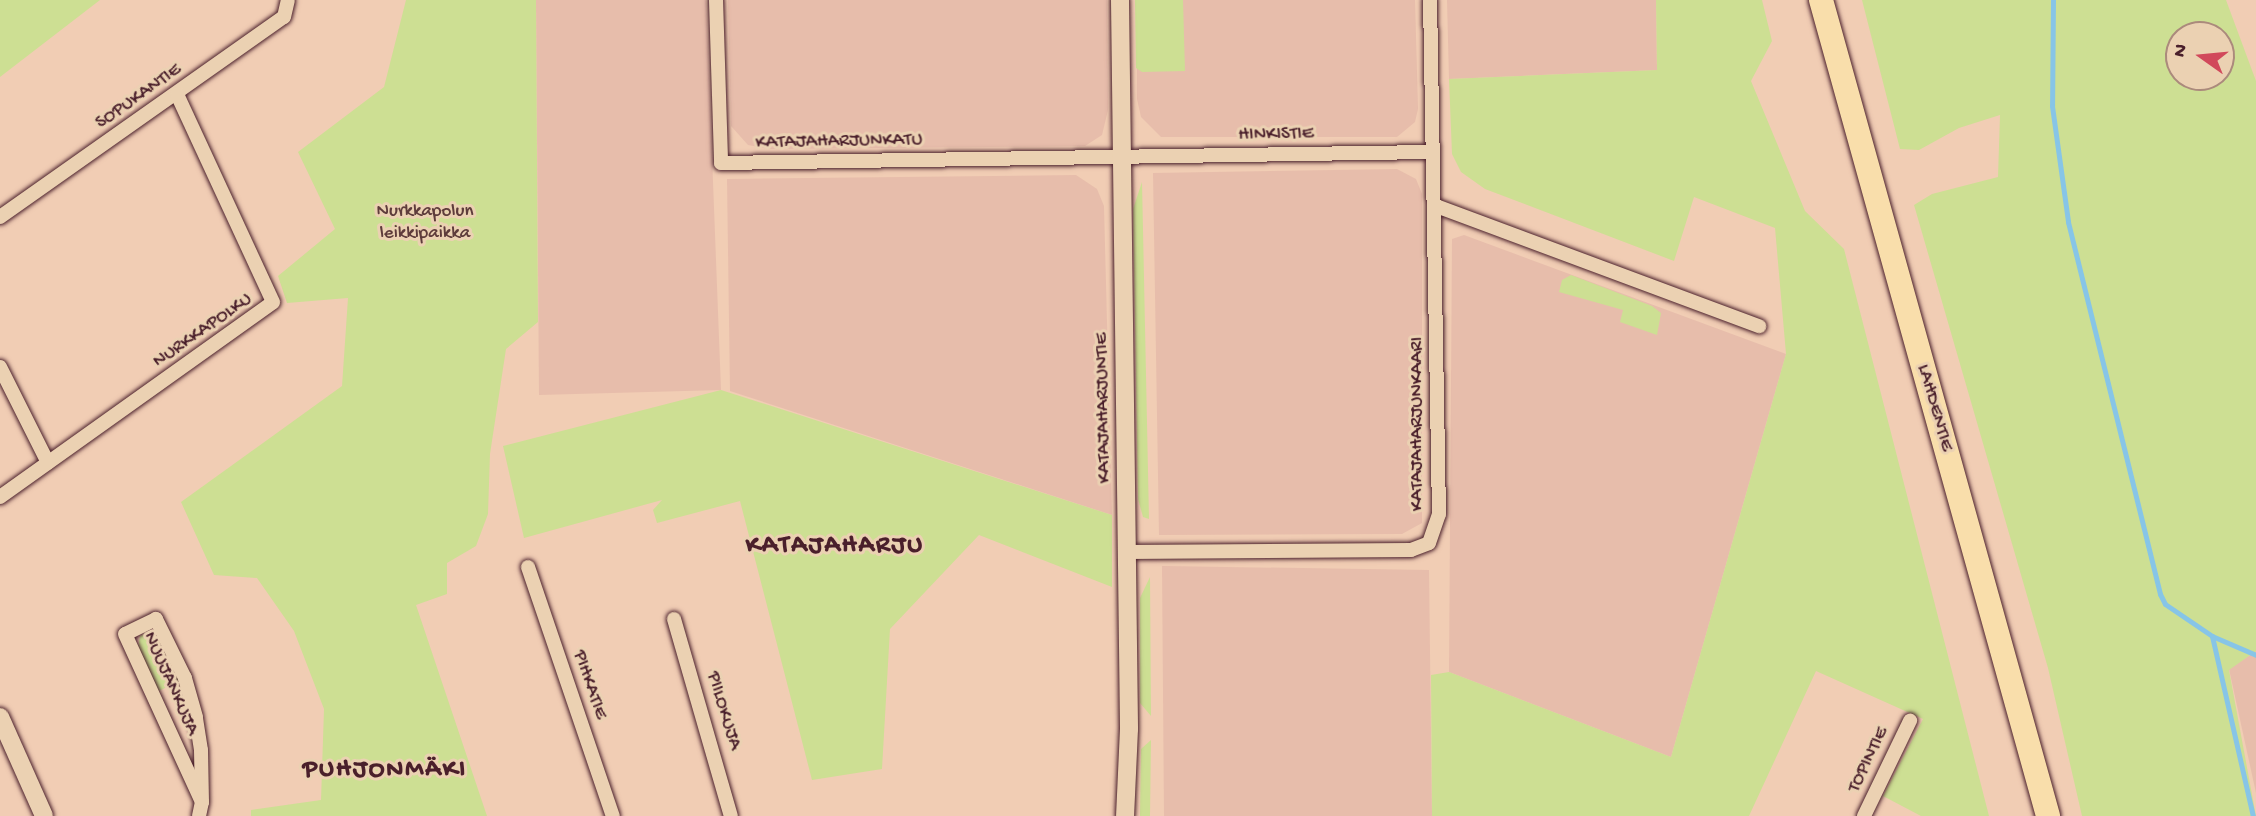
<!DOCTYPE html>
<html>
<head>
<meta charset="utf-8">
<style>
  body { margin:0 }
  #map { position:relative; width:2256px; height:816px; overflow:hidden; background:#f1cdb4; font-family:"Gochi Hand",sans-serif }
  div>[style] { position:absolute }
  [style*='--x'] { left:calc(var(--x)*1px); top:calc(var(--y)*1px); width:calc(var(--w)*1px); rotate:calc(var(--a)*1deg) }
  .built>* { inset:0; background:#e7bdab }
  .green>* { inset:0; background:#cddf93 }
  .stream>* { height:5px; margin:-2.5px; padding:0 2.5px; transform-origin:2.5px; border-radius:2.5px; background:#87c5e7 }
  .roads { filter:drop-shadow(0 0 2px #4a1f2b) drop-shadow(0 0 2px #4a1f2b) }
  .minor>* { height:14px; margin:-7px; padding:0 7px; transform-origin:7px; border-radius:7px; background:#ebd1b2 }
  .tertiary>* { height:18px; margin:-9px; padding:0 9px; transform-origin:9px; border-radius:9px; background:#ebd1b2 }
  .trunk>* { height:24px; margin:-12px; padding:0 12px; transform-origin:12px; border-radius:12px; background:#f9deab }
  span { translate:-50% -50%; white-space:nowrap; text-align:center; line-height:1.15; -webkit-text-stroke:6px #ebd1b2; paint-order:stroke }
  .street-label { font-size:19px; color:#4a1f2b }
  .park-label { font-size:19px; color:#5e3c3b }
  .district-label { font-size:26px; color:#4a1f2b; font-weight:700; letter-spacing:2px }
  .north { position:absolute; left:2165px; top:21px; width:70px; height:70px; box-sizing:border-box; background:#ebd1b2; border:2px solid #ab8a7c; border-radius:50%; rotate:285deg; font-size:19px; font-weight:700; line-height:28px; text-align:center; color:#4a1f2b }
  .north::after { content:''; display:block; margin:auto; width:24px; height:32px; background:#d1495b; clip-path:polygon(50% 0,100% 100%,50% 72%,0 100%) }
</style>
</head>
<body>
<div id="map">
  <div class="built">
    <div style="clip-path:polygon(536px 0,706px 0,721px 390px,539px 395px)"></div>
    <div style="clip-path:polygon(728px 0,1107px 0,1108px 110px,1102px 135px,1085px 146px,769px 149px,748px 145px,731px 126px)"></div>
    <div style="clip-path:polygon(1137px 0,1415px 0,1418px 109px,1415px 122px,1397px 137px,1161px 137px,1141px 117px,1137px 99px)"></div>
    <div style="clip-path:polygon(1447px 0,1656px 0,1657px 70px,1449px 79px)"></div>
    <div style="clip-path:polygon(1397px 169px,1416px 179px,1422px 194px,1422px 523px,1402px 534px,1159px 535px,1153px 173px)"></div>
    <div style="clip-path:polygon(1076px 175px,1097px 189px,1104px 206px,1112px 515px,730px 391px,727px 179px)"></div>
    <div style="clip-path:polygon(1464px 235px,1786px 354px,1671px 757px,1449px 672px,1452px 239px)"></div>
    <div style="clip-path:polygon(1162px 566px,1429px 570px,1432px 816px,1164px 816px)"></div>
    <div style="clip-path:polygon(2256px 651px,2256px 793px,2229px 669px)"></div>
  </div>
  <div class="green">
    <div style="clip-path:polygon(0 0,100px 0,0 77px)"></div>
    <div style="clip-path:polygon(406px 0,536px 0,538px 322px,506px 349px,490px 454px,488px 514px,476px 546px,447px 563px,447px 594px,416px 605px,487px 816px,251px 816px,251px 810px,321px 800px,324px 709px,294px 631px,257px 578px,214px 575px,181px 502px,342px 386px,348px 298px,287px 303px,278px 276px,335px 229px,298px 152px,384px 87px)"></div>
    <div style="clip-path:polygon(1135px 0,1183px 0,1185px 71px,1142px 72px,1136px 68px)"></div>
    <div style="clip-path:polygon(1656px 0,1762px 0,1772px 41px,1751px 81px,1805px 211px,1844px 249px,1989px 816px,1921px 816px,1883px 796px,1923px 719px,1816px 671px,1749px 816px,1432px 816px,1431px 675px,1449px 672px,1671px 757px,1786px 354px,1775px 228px,1694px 197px,1674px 261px,1485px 189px,1461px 172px,1452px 154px,1449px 79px,1657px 70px)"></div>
    <div style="clip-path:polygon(evenodd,1862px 0,2226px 0,2256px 81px,2256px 651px,2229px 670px,2256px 816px,2082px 816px,2048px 668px,1914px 205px,1932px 194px,1998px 177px,2000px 115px,1959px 128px,1919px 150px,1900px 149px,1862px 0,2179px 35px,2221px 35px,2221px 77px,2179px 77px,2179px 35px)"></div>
    <div style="clip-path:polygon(1142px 182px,1149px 519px,1143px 517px,1138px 499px,1133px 209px)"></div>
    <div style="clip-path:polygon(1571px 275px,1652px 306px,1661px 313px,1657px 335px,1620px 322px,1623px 310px,1559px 292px,1562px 280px)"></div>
    <div style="clip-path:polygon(721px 390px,1112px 515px,1112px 587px,979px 535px,890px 629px,882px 769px,812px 780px,740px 501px,657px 523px,653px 510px,662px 500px,524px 538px,503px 446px)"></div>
    <div style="clip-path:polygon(1150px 577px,1151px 716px,1140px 703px,1140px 598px)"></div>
    <div style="clip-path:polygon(150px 631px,159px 638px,179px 681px,159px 691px,138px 647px,140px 636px)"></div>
    <div style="clip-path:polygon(1151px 740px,1150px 816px,1140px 816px,1141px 749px)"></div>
  </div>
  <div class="stream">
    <div style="--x:2053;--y:0;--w:106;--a:90.5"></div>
    <div style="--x:2052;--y:106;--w:117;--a:82.1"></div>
    <div style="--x:2068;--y:222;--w:383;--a:76.1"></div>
    <div style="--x:2160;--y:594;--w:11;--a:63"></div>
    <div style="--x:2165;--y:604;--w:57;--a:34.2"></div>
    <div style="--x:2212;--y:636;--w:48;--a:23.4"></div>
    <div style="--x:2212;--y:636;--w:185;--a:77.2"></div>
  </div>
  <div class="roads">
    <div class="minor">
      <div style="--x:716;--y:0;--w:163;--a:88.2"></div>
      <div style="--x:721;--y:163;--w:710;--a:-0.89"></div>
      <div style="--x:1436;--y:206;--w:345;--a:20.4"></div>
      <div style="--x:0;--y:217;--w:347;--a:-35.2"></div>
      <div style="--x:284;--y:17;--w:17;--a:-77"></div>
      <div style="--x:0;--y:367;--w:107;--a:63.4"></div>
      <div style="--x:0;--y:497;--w:335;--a:-35.5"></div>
      <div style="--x:273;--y:302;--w:229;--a:-114.8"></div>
      <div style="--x:1126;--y:552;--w:285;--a:-0.4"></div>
      <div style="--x:1411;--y:550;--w:19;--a:-21"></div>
      <div style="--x:1429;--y:543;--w:31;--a:-71"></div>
      <div style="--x:1439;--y:514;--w:514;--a:-91"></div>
      <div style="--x:528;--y:567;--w:263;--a:71.2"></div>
      <div style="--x:674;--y:619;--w:205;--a:73.9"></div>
      <div style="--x:199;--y:816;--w:14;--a:-78"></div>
      <div style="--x:202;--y:802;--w:52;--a:-91.1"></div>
      <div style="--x:201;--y:750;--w:33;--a:-99"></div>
      <div style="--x:196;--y:717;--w:41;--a:-105.8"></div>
      <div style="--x:185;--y:678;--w:66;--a:-116.2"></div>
      <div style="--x:156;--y:619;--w:34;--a:154"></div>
      <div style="--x:125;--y:634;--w:185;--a:65.4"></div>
      <div style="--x:1864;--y:816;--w:106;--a:-64.2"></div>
    </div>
    <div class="tertiary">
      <div style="--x:1120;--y:0;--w:729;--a:89.29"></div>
      <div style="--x:1129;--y:729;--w:87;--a:92.6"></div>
      <div style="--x:0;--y:717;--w:108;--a:66"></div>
    </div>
    <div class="trunk">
      <div style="--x:1821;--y:0;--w:847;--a:74.45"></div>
    </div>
  </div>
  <div class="street-label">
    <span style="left:139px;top:97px;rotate:-35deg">SOPUKANTIE</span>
    <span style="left:1276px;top:135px;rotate:-1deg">HINKISTIE</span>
    <span style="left:839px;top:142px;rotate:-1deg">KATAJAHARJUNKATU</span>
    <span style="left:203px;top:331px;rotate:-35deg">NURKKAPOLKU</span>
    <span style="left:1104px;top:408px;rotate:-91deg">KATAJAHARJUNTIE</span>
    <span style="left:1934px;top:408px;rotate:74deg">LAHDENTIE</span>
    <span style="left:1418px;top:424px;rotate:-90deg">KATAJAHARJUNKAARI</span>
    <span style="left:170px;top:684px;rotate:66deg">NUUJANKUJA</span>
    <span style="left:589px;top:685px;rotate:71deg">PIHKATIE</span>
    <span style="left:723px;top:711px;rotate:73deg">PIILOKUJA</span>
    <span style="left:1869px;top:760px;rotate:-64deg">TOPINTIE</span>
  </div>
  <div class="park-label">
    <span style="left:425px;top:223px">Nurkkapolun<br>leikkipaikka</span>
  </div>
  <div class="district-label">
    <span style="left:835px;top:547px">KATAJAHARJU</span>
    <span style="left:385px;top:771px">PUHJONMÄKI</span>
  </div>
  <div class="north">N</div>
</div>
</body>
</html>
